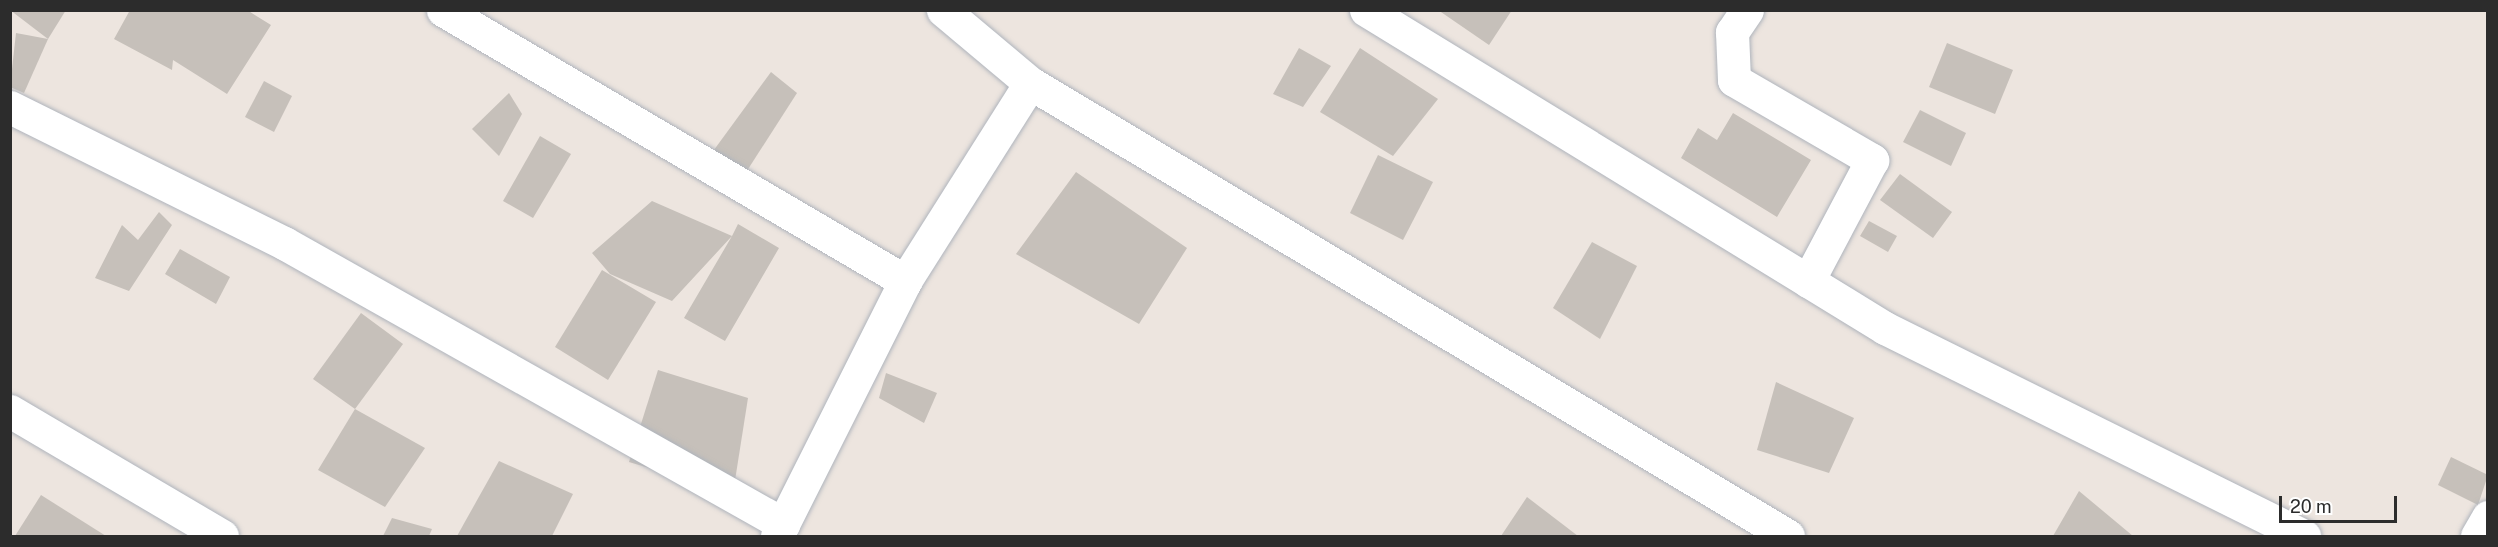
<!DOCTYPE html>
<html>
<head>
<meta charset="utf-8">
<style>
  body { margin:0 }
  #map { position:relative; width:2498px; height:547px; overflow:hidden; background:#ede5df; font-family:"Public Sans",sans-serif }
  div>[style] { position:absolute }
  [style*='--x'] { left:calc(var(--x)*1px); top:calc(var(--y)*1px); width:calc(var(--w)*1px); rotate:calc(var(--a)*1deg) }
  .building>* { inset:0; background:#c6c0ba }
  .roads { filter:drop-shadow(0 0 2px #afb4bc) drop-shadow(0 0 2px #afb4bc) }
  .street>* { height:33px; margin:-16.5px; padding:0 16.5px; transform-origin:16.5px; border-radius:16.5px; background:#fff }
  span { translate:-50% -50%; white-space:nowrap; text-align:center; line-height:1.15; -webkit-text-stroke:4.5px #fff; paint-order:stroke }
  .frame { position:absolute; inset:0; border:12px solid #2c2c2c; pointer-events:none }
  .scale { position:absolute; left:2279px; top:496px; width:118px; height:27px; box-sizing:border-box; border:3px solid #2c2c2c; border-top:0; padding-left:8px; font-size:18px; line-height:21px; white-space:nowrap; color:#2c2c2c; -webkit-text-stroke:4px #fff; paint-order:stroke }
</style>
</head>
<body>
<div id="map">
  <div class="building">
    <div style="clip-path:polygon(10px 10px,66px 10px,48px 39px)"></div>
    <div style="clip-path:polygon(130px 10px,247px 10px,271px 25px,227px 94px,173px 60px,172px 70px,114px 39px)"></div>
    <div style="clip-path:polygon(1438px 10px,1512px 10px,1489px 45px)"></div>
    <div style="clip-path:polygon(16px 33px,48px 39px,24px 93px,10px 87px)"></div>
    <div style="clip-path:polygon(1947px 43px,2013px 70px,1995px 114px,1929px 87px)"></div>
    <div style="clip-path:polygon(1299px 48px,1331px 66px,1303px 107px,1273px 94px)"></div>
    <div style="clip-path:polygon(1360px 48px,1438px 99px,1393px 156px,1320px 112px)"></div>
    <div style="clip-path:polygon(771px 72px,797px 93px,743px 177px,711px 154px)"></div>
    <div style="clip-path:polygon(264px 81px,292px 96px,274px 132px,245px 117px)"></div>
    <div style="clip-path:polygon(509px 93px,522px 114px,499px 156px,472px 129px)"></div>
    <div style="clip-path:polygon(1920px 110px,1966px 133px,1951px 166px,1903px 142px)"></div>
    <div style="clip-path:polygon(1733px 113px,1811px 160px,1777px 217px,1681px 158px,1698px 128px,1717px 140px)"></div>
    <div style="clip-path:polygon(540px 136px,571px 154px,533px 218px,503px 201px)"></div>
    <div style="clip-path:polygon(1378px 155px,1433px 182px,1403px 240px,1350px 213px)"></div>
    <div style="clip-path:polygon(1076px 172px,1187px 248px,1139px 324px,1016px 254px)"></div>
    <div style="clip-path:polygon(1900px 174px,1952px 212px,1933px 238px,1880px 200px)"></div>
    <div style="clip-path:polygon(652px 201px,732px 236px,738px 224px,779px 248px,725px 341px,684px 318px,732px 236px,672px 301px,610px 274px,592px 253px)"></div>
    <div style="clip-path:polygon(159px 212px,172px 225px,129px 291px,95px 278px,122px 225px,138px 240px)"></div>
    <div style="clip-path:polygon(1869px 221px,1897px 236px,1888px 252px,1860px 236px)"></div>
    <div style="clip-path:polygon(1592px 242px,1637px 266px,1600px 339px,1553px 308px)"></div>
    <div style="clip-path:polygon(180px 249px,230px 277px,216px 304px,165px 274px)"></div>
    <div style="clip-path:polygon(602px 270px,656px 302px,608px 380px,555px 347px)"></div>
    <div style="clip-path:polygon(361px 313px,403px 344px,355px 409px,313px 379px)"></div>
    <div style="clip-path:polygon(658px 370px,748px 398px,733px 493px,629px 462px)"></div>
    <div style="clip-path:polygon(886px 373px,937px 393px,924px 423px,879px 398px)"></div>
    <div style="clip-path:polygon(1776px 382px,1854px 418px,1829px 473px,1757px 450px)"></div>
    <div style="clip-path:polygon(355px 409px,425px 448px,385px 507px,318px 470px)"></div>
    <div style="clip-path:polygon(2451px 457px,2488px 475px,2478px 505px,2438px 485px)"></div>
    <div style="clip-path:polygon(499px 461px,573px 494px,552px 536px,457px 536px)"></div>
    <div style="clip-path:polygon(2079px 491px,2133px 536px,2053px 536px)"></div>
    <div style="clip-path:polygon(41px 495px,106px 536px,15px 536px)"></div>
    <div style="clip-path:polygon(1527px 497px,1578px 536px,1501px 536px)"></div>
    <div style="clip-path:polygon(392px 518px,432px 529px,429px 536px,383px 536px)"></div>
  </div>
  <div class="roads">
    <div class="street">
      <div style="--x:443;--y:10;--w:536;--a:30.4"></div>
      <div style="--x:943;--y:10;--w:114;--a:40"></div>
      <div style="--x:1366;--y:10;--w:609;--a:31.5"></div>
      <div style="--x:1885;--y:328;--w:468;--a:26.4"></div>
      <div style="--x:1747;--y:10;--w:27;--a:124"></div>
      <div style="--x:1732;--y:32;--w:48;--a:87.6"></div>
      <div style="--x:1734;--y:80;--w:160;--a:30.1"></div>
      <div style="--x:1872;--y:160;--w:137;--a:117.9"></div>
      <div style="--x:10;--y:107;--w:306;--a:26.4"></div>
      <div style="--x:284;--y:243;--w:573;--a:29.39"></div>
      <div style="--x:10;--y:411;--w:246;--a:30.5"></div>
      <div style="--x:777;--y:536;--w:285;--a:-63.3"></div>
      <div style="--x:905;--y:281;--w:234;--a:-57.7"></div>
      <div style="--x:1030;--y:83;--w:883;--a:30.86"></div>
      <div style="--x:2477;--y:536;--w:22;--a:-60"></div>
    </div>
  </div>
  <div class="frame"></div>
  <div class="scale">20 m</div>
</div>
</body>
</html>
